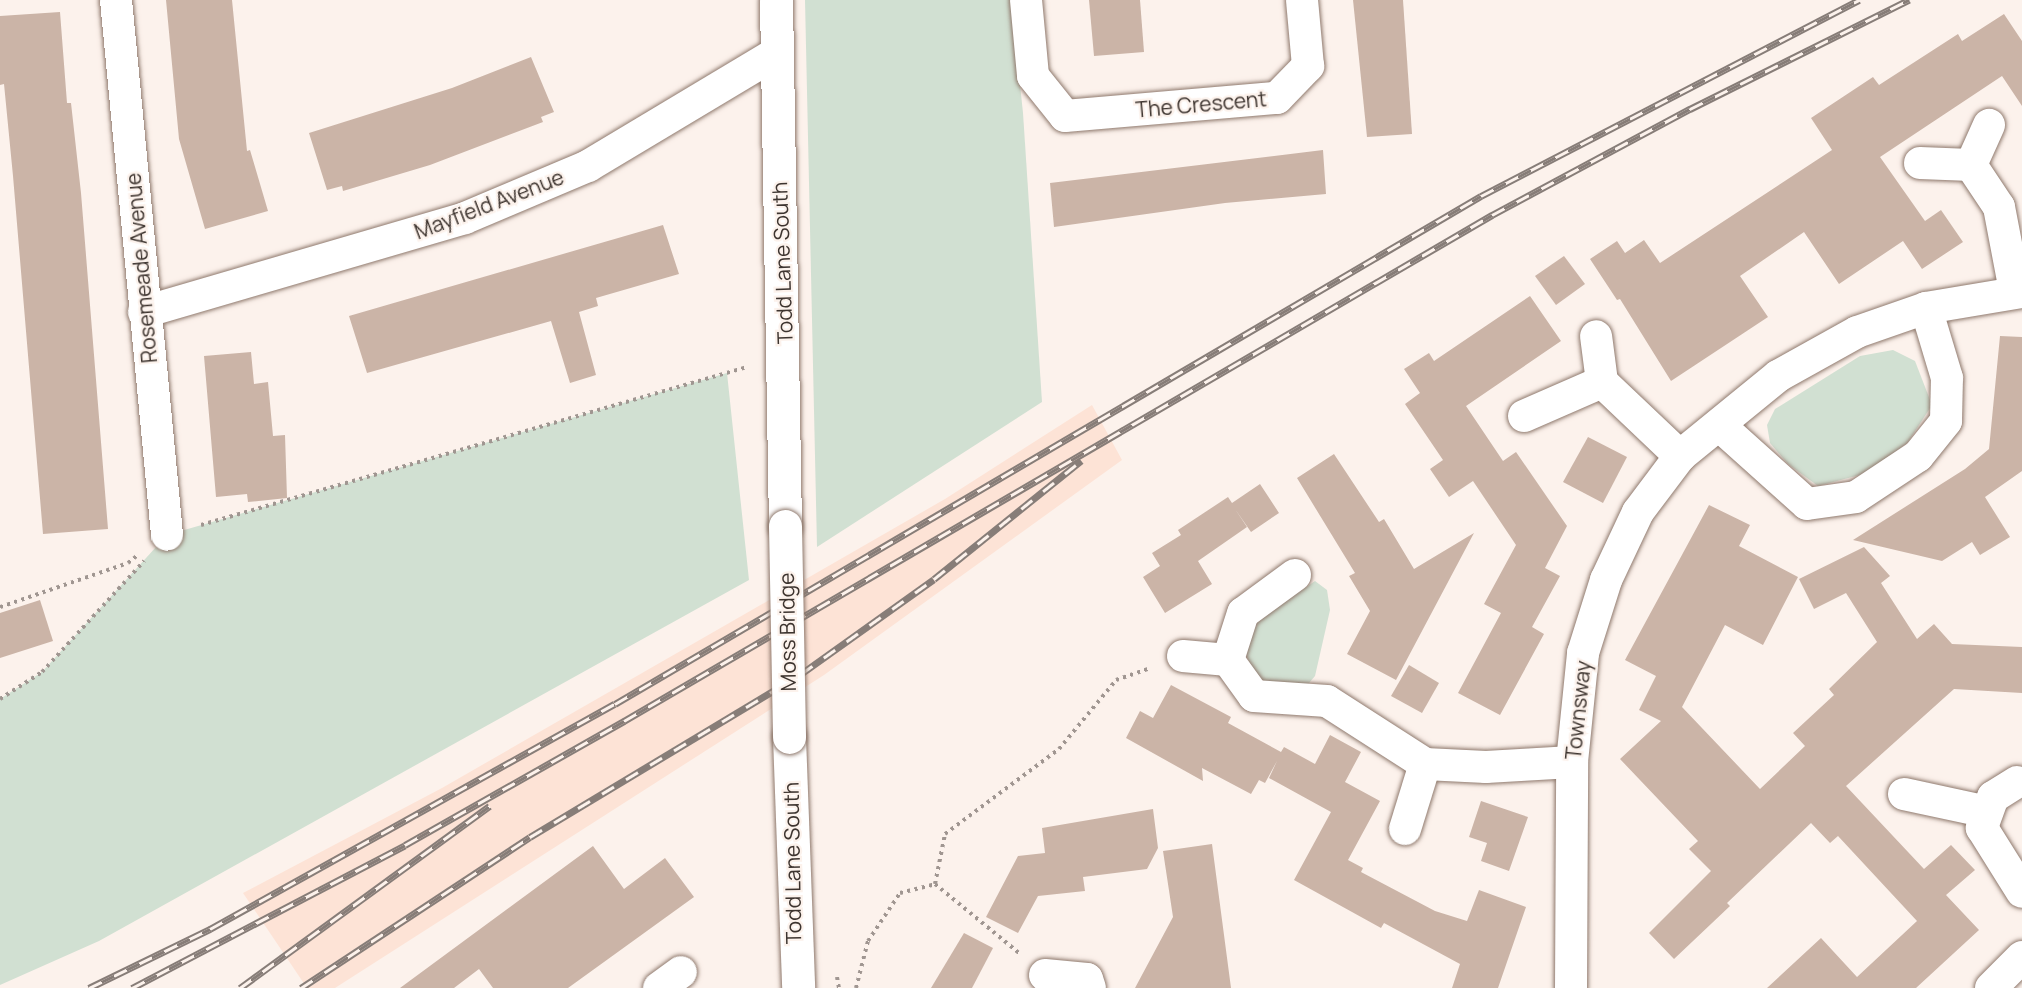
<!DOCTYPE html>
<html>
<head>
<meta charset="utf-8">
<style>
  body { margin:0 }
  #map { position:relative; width:2022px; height:988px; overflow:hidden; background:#fcf2ec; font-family:Manrope,sans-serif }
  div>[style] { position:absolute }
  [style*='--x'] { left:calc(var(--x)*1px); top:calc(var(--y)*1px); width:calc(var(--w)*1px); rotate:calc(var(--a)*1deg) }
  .built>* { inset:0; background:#fde3d6 }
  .green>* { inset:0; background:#d1e0d2 }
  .building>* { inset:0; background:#cbb4a7 }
  .path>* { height:4px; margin-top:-2px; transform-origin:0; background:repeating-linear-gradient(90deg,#a09691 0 3px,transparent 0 7.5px) }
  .roads { filter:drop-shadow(0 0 2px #8f796d) drop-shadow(0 0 2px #8f796d) }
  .minor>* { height:32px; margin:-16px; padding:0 16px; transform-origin:16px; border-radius:16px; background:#fff }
  .tertiary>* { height:33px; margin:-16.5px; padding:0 16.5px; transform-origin:16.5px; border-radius:16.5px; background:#fff }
  .rail>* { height:7px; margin-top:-3.5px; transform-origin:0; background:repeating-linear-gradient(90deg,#fcf2ec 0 14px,#877d78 0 28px); box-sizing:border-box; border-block:2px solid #877d78 }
  .bridges { filter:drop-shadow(0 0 2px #8f796d) drop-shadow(0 0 2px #8f796d) }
  .tertiary-bridge>* { height:33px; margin:-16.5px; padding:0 16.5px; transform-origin:16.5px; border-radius:16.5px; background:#fff }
  span { translate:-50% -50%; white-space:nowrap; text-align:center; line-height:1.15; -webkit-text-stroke:4.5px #fcf2ec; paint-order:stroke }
  .street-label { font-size:21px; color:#3d342f }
</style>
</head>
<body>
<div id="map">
  <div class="built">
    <div style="clip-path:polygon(1092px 405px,1122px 460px,824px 675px,335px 988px,307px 988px,243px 893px,442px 788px,945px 499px)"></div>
  </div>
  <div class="green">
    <div style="clip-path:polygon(805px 0,1011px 0,1023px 113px,1042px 402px,817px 547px)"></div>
    <div style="clip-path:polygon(1893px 350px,1915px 361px,1932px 405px,1908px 442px,1871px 472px,1818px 486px,1788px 464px,1770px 443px,1767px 425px,1775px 409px,1860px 356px)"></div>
    <div style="clip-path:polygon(727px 373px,749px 580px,99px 941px,0 985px,0 699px,42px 672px,167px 535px)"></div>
    <div style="clip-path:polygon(1315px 581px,1327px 590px,1330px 610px,1315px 676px,1303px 690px,1278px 691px,1255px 677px,1246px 654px,1247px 628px)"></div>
  </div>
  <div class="building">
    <div style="clip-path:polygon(166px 0,232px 0,247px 151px,250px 150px,268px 211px,205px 229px,179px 139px)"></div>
    <div style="clip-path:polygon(1089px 0,1140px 0,1144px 52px,1094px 56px)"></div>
    <div style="clip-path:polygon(1353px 0,1403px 0,1412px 134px,1367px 137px)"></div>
    <div style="clip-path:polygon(60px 12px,67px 103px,71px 103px,81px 193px,108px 529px,43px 534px,13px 176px,4px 84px,0 85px,0 16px)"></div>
    <div style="clip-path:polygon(2004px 14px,2022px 41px,2022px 106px,2002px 76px,1880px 157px,1925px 221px,1941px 210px,1963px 242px,1922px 269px,1903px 241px,1839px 284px,1804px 232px,1740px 276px,1768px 317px,1671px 381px,1620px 299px,1617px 300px,1590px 259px,1617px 241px,1625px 253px,1644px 240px,1660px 263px,1832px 150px,1811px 118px,1873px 77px,1879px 85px,1958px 34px,1962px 41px)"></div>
    <div style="clip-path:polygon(531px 57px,554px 112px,541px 117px,543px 122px,430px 165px,343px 191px,342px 186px,327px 190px,309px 133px,452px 88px)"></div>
    <div style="clip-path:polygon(1323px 150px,1326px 194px,1225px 203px,1054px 227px,1050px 183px)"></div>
    <div style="clip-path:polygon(663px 225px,679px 274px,596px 298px,598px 306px,579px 312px,596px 375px,570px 383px,551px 321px,367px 373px,349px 316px)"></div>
    <div style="clip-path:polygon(1564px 256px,1585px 284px,1556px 305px,1535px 276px)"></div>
    <div style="clip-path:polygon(1530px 296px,1561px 341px,1466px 406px,1503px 461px,1516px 452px,1567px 526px,1545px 568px,1560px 576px,1532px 627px,1544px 634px,1500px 715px,1458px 693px,1501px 613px,1484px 604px,1516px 545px,1473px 481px,1449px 497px,1430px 469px,1443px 460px,1405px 404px,1420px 393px,1404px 369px,1429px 353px,1434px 361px)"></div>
    <div style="clip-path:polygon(2000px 336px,2022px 337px,2022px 471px,1985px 497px,2010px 537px,1980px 555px,1972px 542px,1942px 561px,1853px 540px,1965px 469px,1989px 449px)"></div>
    <div style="clip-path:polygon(251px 352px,254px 384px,268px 382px,273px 436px,285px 435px,287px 498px,248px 502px,247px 494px,216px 497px,204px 356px)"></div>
    <div style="clip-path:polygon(1588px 437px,1627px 457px,1603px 503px,1563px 482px)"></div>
    <div style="clip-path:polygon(1334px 454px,1379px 522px,1384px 519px,1414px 569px,1474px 533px,1396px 680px,1347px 654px,1370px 611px,1349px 576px,1355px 573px,1297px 478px)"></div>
    <div style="clip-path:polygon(1260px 484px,1279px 513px,1251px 532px,1235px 509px,1247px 527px,1198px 561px,1212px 584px,1165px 613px,1143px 577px,1160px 566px,1152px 553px,1181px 535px,1178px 530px,1228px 497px,1232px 503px)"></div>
    <div style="clip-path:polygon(1709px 505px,1750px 525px,1739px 546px,1798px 577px,1763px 645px,1725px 625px,1682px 707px,1760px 789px,1805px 746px,1793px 733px,1834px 695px,1829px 689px,1877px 642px,1846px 593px,1814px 609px,1799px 579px,1864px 547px,1890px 576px,1881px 583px,1917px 639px,1934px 624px,1952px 644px,2022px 647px,2022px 693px,1954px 689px,1846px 786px,1924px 869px,1951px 845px,1975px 870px,1946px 895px,1979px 930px,1916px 988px,1767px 988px,1821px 938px,1857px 977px,1917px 921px,1838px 836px,1830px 843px,1811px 823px,1727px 903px,1730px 906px,1674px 959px,1649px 933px,1711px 871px,1689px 849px,1698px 841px,1620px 759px,1661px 721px,1639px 710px,1656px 676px,1625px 660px)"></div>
    <div style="clip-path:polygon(40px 600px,53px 641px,0 658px,0 613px)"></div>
    <div style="clip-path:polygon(1409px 665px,1439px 683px,1422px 713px,1391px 696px)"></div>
    <div style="clip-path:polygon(1171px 685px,1231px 717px,1228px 723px,1281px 752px,1284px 747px,1315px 764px,1330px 735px,1361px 752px,1345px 782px,1380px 801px,1348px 860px,1363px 868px,1361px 872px,1435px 911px,1467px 921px,1479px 890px,1526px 907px,1498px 988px,1452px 988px,1460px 964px,1384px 923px,1381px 928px,1294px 880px,1331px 812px,1269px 778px,1277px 761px,1265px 783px,1259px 780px,1251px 794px,1202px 768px,1203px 781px,1126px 738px,1140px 711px,1153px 718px)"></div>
    <div style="clip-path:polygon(1481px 801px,1528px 817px,1509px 871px,1481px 861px,1487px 843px,1469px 837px)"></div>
    <div style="clip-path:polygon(1153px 809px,1158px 848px,1147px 869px,1083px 877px,1085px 891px,1038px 896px,1018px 933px,986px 917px,1018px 856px,1045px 853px,1042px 828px)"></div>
    <div style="clip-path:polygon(1212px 844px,1231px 988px,1135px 988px,1173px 917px,1163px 851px)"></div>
    <div style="clip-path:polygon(593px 846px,624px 889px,665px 858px,694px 897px,568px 988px,493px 988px,479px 969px,454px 988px,400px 988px)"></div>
    <div style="clip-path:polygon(964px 933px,993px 948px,972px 988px,931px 988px)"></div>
  </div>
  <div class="path">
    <div style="--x:201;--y:525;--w:568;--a:-16.14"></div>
    <div style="--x:0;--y:607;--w:135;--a:-19"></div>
    <div style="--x:128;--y:563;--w:13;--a:-39"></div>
    <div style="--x:0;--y:699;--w:50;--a:-32.7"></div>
    <div style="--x:42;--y:672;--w:151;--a:-47.4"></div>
    <div style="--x:935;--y:884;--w:51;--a:-78.7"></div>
    <div style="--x:945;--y:834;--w:142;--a:-36.7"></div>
    <div style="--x:1059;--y:749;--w:89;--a:-50.4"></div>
    <div style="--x:1116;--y:680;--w:37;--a:-19"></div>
    <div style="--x:837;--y:977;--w:11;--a:80"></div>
    <div style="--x:856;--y:988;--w:49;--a:-75.7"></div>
    <div style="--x:868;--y:941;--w:58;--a:-56.3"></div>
    <div style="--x:900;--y:893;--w:36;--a:-14"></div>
    <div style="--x:935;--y:884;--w:109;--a:39.4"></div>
  </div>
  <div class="roads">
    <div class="minor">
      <div style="--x:116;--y:0;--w:537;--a:84.55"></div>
      <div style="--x:1026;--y:0;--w:76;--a:84.7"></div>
      <div style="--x:1033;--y:76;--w:51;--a:51.3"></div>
      <div style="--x:1065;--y:116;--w:213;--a:-4.9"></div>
      <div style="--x:1277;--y:98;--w:45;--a:-45.9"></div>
      <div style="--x:1308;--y:66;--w:66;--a:-95.2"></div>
      <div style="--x:1920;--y:163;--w:51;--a:2.2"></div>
      <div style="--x:1971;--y:165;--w:44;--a:-65.8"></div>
      <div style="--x:1971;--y:165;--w:50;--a:56.3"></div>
      <div style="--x:1999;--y:207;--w:86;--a:79.2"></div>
      <div style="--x:144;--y:312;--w:334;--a:-16.3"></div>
      <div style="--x:465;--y:218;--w:134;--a:-22.9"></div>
      <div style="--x:588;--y:166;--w:220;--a:-30.9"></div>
      <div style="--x:1602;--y:382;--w:108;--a:43.5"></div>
      <div style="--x:1524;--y:416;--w:85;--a:-23.6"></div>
      <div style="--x:1602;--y:382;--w:46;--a:-97.4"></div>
      <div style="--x:1719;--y:425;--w:118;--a:41.9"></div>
      <div style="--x:1807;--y:504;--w:49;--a:-8.1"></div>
      <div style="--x:1856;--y:497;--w:74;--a:-33.5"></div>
      <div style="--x:1918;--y:456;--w:45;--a:-51.3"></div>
      <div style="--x:1946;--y:421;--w:43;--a:-88.7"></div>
      <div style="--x:1947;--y:378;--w:73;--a:-106.7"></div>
      <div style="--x:1295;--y:575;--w:64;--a:143.8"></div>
      <div style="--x:1243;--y:613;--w:49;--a:107.7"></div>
      <div style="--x:1228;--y:660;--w:44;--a:54.2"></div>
      <div style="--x:1254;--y:696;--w:73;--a:3.9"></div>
      <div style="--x:1327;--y:701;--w:117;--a:32.7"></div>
      <div style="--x:1425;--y:764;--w:61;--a:2.8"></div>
      <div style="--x:1486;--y:767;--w:86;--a:-3.3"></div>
      <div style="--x:1183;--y:656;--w:45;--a:5.1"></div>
      <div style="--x:2017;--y:782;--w:28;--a:148"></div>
      <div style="--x:1993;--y:797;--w:33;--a:110"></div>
      <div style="--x:1982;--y:828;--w:75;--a:58"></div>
      <div style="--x:1904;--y:794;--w:85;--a:12.2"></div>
      <div style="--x:1405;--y:829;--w:68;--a:-72.9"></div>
      <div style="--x:1045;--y:975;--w:42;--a:5.4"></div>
      <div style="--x:1087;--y:979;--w:9;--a:72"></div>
      <div style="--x:659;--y:988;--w:27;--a:-36"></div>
      <div style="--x:1571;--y:988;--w:226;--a:-89.7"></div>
      <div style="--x:1572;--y:762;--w:110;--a:-84.2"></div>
      <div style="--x:1583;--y:653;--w:77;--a:-72.5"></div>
      <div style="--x:1606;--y:580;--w:75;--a:-64.8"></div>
      <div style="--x:1638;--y:512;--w:70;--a:-53.1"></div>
      <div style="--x:1680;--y:456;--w:127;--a:-39.2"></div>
      <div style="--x:1778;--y:376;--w:90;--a:-29.1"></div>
      <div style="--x:1857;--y:332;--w:73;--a:-19.2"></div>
      <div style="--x:1926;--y:308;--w:97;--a:-9.5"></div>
      <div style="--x:1991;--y:988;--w:44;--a:-45"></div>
    </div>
    <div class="tertiary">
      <div style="--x:776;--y:0;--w:526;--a:89.02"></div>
      <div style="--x:789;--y:737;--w:251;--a:87.9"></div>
    </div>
  </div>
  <div class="rail">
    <div style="--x:89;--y:988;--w:135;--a:-26"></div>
    <div style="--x:210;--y:929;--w:463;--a:-29.1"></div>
    <div style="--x:615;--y:704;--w:1004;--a:-30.4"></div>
    <div style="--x:1481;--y:196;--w:426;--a:-27.4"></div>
    <div style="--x:132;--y:988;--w:308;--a:-27.6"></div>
    <div style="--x:405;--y:845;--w:252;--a:-29.5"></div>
    <div style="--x:624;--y:721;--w:1005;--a:-30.24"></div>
    <div style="--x:1492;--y:215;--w:225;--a:-28.2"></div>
    <div style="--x:1690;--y:109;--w:245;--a:-26.5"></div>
    <div style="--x:240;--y:988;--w:309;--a:-36.1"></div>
    <div style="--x:301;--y:988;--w:274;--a:-33.4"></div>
    <div style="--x:530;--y:837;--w:316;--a:-31"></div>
    <div style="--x:801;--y:674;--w:163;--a:-35.5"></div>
    <div style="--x:934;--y:579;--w:189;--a:-38.8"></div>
  </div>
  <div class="bridges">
    <div class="tertiary-bridge">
      <div style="--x:785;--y:526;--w:211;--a:88.9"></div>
    </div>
  </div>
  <div class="street-label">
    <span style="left:1201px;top:104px;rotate:-5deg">The Crescent</span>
    <span style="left:489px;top:204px;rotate:-21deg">Mayfield Avenue</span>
    <span style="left:782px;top:263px;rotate:-92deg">Todd Lane South</span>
    <span style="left:141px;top:268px;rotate:-95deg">Rosemeade Avenue</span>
    <span style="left:787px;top:632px;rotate:-91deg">Moss Bridge</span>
    <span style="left:1578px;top:710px;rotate:-84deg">Townsway</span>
    <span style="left:792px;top:863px;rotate:-91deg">Todd Lane South</span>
  </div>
</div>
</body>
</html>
